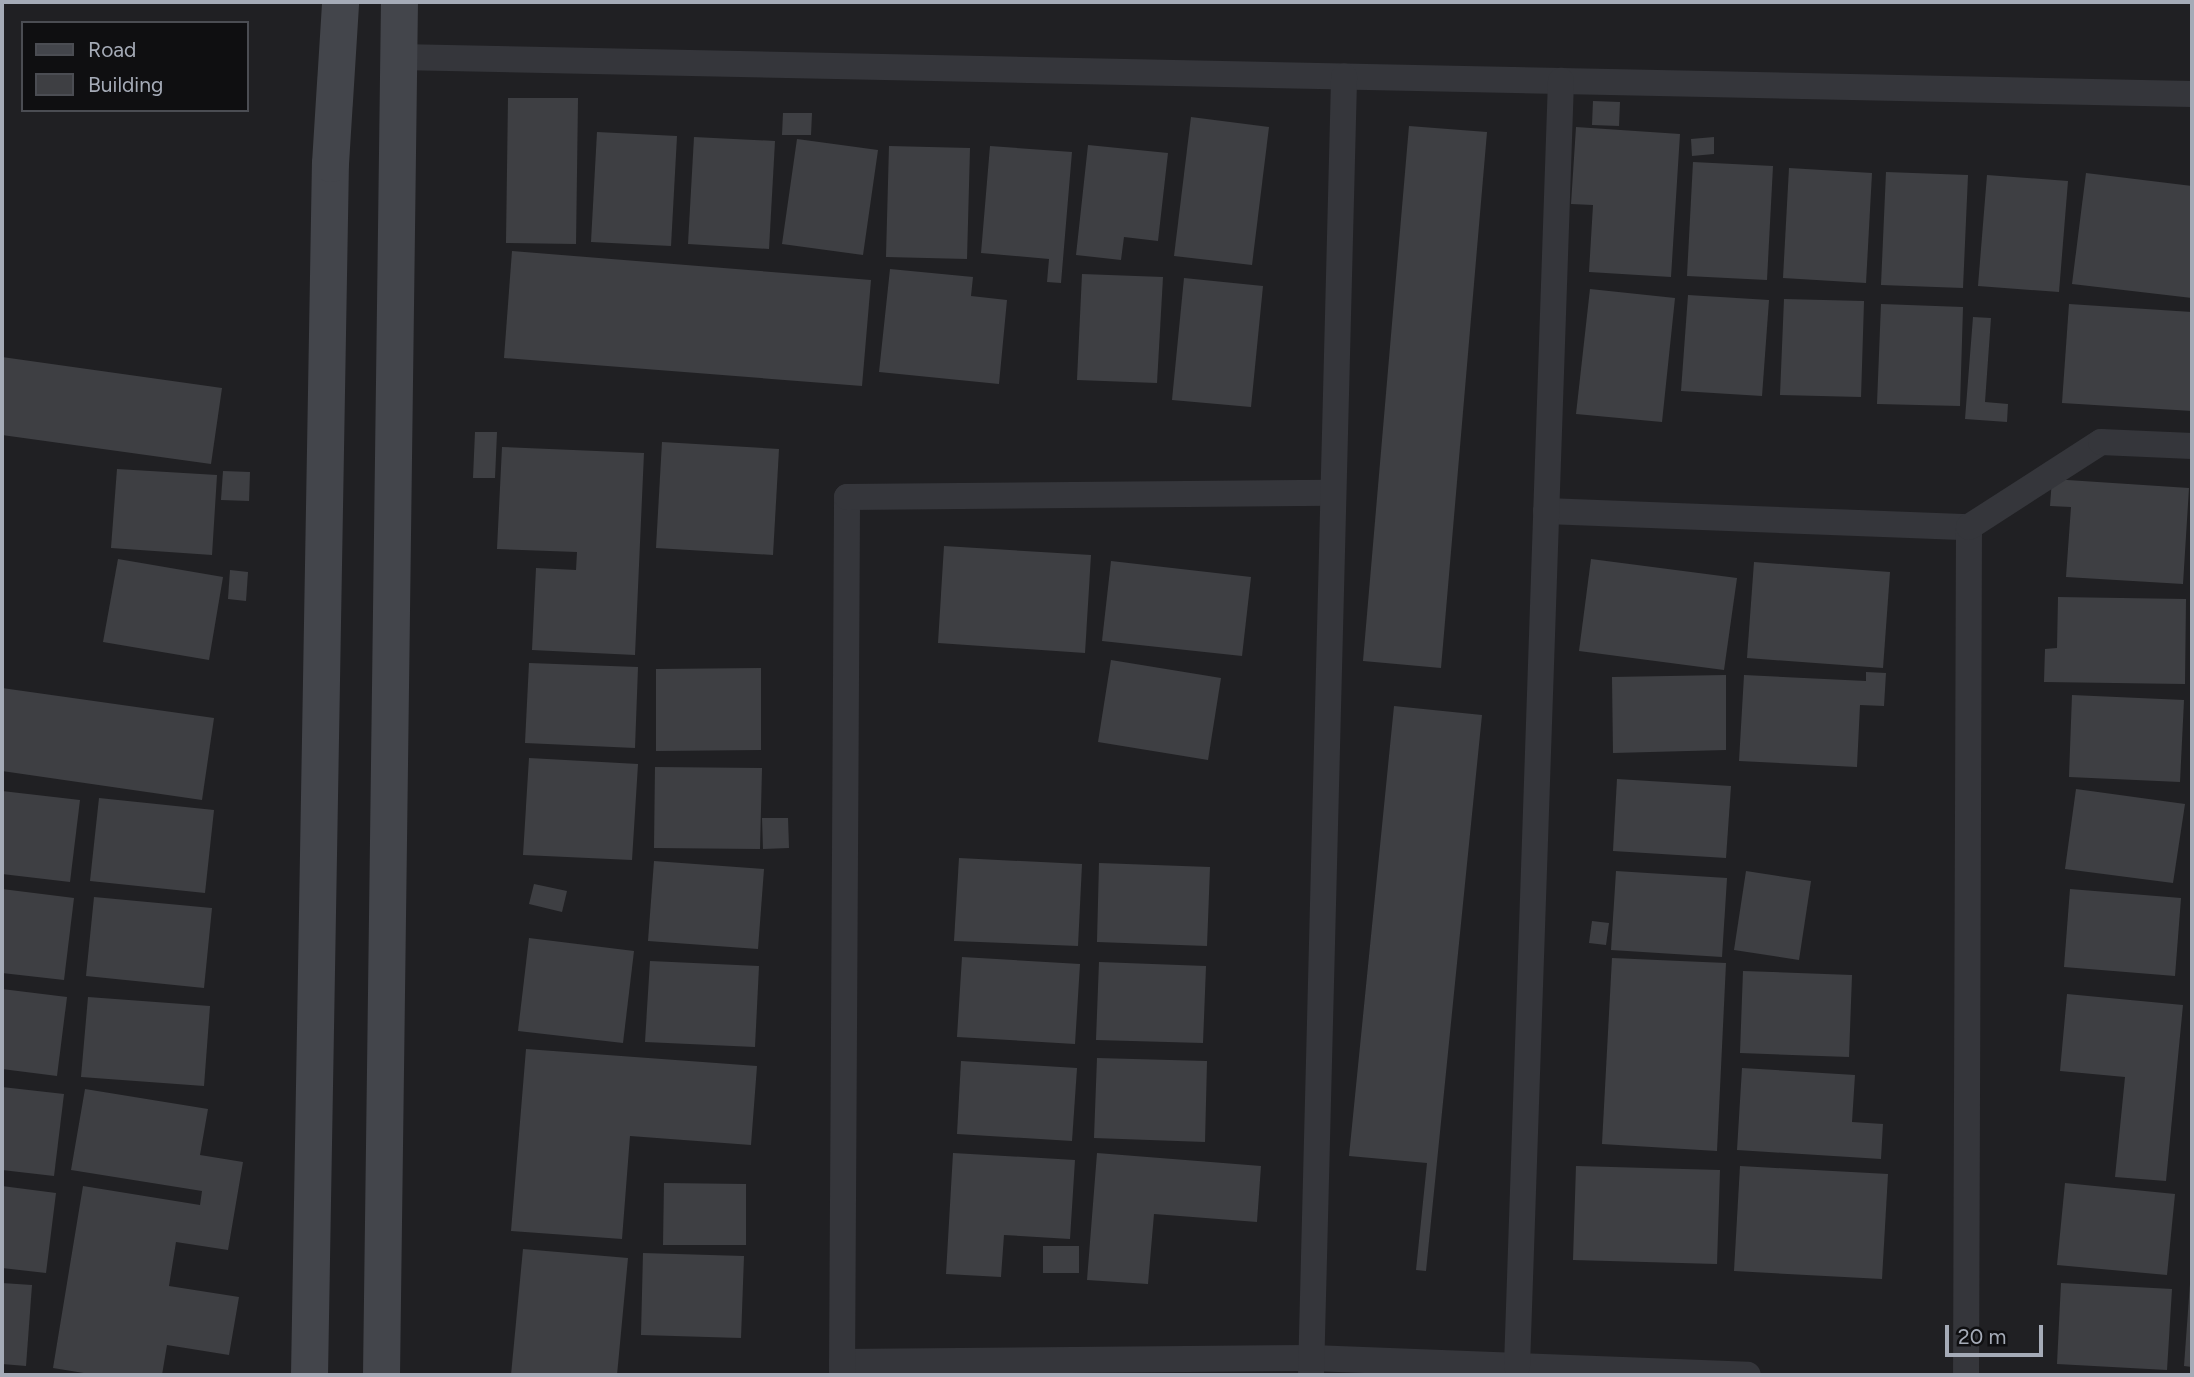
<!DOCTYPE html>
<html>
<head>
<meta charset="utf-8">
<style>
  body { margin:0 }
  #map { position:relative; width:2194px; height:1377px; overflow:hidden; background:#141416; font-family:Figtree,sans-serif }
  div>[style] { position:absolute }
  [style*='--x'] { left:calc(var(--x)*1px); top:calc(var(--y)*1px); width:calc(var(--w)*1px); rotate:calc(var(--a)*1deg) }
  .built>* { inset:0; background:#202023 }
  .building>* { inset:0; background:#3e3f43 }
  .street>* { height:26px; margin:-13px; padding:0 13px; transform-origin:13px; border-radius:13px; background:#35363b }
  .secondary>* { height:37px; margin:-18.5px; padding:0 18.5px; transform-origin:18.5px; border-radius:18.5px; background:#43454b }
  span { translate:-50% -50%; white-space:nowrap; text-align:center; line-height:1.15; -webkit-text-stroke:6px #0f0f11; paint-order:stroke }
  .frame { position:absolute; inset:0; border:4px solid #a5abb7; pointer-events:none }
  .legend { position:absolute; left:21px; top:21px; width:228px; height:91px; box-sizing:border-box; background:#0f0f11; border:2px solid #4b4d53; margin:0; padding:9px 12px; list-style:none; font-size:21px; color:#a5abb7 }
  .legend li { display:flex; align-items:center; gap:14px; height:35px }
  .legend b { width:35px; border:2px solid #4b4d53 }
  .scale { position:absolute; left:1945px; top:1325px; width:98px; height:32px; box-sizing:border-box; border:4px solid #a5abb7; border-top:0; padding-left:9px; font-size:21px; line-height:24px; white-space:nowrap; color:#a5abb7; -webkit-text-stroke:5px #0f0f11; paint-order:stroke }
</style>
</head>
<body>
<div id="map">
  <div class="built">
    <div style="clip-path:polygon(evenodd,2px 2px,2192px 2px,2192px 1375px,2px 1375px,2px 2px,23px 23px,247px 23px,247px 110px,23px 110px,23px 23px)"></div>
  </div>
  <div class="building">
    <div style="clip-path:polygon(508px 98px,578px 98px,576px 244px,506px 243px)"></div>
    <div style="clip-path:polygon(1593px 101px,1620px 102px,1619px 126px,1592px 125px)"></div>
    <div style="clip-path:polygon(783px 113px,812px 113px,811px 135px,782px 135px)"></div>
    <div style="clip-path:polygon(1191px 117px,1269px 127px,1252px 265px,1174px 256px)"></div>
    <div style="clip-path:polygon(1409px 126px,1487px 132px,1441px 668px,1363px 661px)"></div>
    <div style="clip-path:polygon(1576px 127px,1680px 134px,1671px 277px,1589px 272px,1593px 205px,1571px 204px)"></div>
    <div style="clip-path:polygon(597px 132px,677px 136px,671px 246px,591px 242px)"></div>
    <div style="clip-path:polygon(694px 137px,775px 141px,769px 249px,688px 244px)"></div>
    <div style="clip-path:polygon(1714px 137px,1714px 154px,1692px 156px,1691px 139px)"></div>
    <div style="clip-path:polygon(797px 139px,878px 150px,863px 255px,782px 244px)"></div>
    <div style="clip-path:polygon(1088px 145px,1168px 153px,1158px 241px,1124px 237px,1121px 260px,1076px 255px)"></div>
    <div style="clip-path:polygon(889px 146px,970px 148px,967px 259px,886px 257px)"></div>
    <div style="clip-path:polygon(990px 146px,1072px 152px,1061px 283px,1047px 282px,1049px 259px,981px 253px)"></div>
    <div style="clip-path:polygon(1693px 162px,1773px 166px,1767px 280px,1687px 276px)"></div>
    <div style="clip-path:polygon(1789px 168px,1872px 173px,1866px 283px,1783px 278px)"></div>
    <div style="clip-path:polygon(1886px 172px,1968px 175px,1963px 288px,1881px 285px)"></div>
    <div style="clip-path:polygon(2086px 173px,2192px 186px,2192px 298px,2072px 284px)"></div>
    <div style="clip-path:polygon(1987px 175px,2068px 181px,2059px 292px,1978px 286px)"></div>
    <div style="clip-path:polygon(512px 251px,871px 280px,862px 386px,504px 358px)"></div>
    <div style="clip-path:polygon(890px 269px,973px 277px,971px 296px,1007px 300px,999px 384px,879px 372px)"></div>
    <div style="clip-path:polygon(1082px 274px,1163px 277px,1157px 383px,1077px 380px)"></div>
    <div style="clip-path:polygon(1184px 278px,1263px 286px,1251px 407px,1172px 400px)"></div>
    <div style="clip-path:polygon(1590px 289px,1675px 298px,1662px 422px,1576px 414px)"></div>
    <div style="clip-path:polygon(1688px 295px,1769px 300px,1762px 396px,1681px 391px)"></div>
    <div style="clip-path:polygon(1784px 299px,1864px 301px,1861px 397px,1780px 395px)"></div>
    <div style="clip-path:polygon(1881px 304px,1963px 307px,1960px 406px,1877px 404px)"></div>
    <div style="clip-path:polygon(2069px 304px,2192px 312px,2192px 411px,2062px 403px)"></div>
    <div style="clip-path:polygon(1973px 317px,1991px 318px,1985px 402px,2008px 404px,2007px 422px,1965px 419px)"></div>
    <div style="clip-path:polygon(2px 357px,222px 388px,211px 464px,2px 435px)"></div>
    <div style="clip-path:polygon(475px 432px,497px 432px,495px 478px,473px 478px)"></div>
    <div style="clip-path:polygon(662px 442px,779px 449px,773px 555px,656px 548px)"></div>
    <div style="clip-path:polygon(502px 447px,644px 453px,635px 655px,532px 650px,536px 568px,576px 570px,577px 552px,497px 549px)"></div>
    <div style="clip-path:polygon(117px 469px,217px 475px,212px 555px,111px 548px)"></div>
    <div style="clip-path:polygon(223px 471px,250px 472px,249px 501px,221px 500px)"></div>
    <div style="clip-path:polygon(2052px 479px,2189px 488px,2183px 584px,2066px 577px,2071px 507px,2050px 506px)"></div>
    <div style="clip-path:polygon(944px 546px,1091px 555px,1085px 653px,938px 643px)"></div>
    <div style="clip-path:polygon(118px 559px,223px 577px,209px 660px,103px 642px)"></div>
    <div style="clip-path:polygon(1591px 559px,1737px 578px,1724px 670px,1579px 651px)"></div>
    <div style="clip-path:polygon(1111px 561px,1251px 577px,1242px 656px,1102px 641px)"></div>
    <div style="clip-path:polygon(1754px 562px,1890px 572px,1883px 668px,1747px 658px)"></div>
    <div style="clip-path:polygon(230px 570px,248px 572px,246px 601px,228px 599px)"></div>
    <div style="clip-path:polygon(2058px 597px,2186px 599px,2185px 684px,2044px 682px,2045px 649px,2057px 648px)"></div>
    <div style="clip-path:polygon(1111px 660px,1221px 678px,1208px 760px,1098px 742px)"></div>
    <div style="clip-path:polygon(529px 663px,638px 667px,635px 748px,525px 743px)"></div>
    <div style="clip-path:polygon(761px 668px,761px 750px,656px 751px,656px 669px)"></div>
    <div style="clip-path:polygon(1866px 672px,1886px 673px,1884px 706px,1860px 705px,1857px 767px,1739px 761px,1744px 675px,1866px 681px)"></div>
    <div style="clip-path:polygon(1726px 675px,1726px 750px,1613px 753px,1612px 677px)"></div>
    <div style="clip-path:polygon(2px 688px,214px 718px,202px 800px,2px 771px)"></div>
    <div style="clip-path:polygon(2072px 695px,2184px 700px,2180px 782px,2069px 777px)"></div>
    <div style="clip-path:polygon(1394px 706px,1482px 715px,1426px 1271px,1416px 1270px,1427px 1163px,1349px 1156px)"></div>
    <div style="clip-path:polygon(529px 758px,638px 764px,632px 860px,523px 855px)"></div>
    <div style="clip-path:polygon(655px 767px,762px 768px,760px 849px,654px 848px)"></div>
    <div style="clip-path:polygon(1617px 779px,1731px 786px,1726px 858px,1613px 851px)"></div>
    <div style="clip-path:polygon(2076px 789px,2185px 804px,2173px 883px,2065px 869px)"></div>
    <div style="clip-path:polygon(2px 791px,80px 800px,70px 882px,2px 874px)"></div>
    <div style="clip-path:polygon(99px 798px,214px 810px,205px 893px,90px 881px)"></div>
    <div style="clip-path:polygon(762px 818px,788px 818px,789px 848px,763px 849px)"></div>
    <div style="clip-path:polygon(959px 858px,1082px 864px,1078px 946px,954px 941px)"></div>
    <div style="clip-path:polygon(654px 861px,764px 869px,758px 949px,648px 941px)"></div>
    <div style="clip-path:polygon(1099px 863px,1210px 867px,1207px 946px,1097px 942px)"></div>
    <div style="clip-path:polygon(1616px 871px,1727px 878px,1722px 957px,1611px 950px)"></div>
    <div style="clip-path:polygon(1746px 871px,1811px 881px,1799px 960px,1734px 950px)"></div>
    <div style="clip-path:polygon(534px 884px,567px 891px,562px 912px,529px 904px)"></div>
    <div style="clip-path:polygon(2px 889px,74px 898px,64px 980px,2px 973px)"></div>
    <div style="clip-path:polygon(2070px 889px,2181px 898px,2175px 976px,2064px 967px)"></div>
    <div style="clip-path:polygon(94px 897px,212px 908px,204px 988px,86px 976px)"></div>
    <div style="clip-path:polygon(1592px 921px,1609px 923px,1606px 945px,1589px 943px)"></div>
    <div style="clip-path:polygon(529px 938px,634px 951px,623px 1043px,518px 1031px)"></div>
    <div style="clip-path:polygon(962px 957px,1080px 964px,1075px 1044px,957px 1037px)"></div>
    <div style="clip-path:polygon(1612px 958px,1726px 963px,1717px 1151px,1602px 1144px)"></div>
    <div style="clip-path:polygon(650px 961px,759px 966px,755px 1047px,645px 1042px)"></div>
    <div style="clip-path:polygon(1099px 962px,1206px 966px,1203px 1043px,1096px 1040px)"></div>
    <div style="clip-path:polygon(1743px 971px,1852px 975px,1849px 1057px,1740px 1053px)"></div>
    <div style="clip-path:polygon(2px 989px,67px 997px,57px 1076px,2px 1069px)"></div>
    <div style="clip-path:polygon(2067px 994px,2183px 1005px,2166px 1181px,2115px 1177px,2125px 1077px,2060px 1071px)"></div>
    <div style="clip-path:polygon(88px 997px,210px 1006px,204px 1086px,81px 1077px)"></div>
    <div style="clip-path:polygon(526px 1049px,757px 1066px,751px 1145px,630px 1136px,622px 1239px,511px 1231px)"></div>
    <div style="clip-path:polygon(1097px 1058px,1207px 1061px,1205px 1142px,1094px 1138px)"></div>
    <div style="clip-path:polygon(961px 1061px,1077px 1068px,1072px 1141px,957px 1134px)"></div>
    <div style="clip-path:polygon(1742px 1068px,1855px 1075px,1852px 1122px,1883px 1124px,1881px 1159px,1737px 1150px)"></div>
    <div style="clip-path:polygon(2px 1087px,64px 1094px,54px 1176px,2px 1170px)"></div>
    <div style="clip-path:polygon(85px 1089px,208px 1109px,200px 1155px,243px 1162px,228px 1250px,176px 1242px,169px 1286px,239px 1297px,229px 1355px,167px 1345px,162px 1375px,96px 1375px,53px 1368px,83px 1186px,200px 1205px,202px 1191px,71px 1170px)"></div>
    <div style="clip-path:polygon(953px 1153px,1075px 1160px,1070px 1239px,1004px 1235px,1001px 1277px,946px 1274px)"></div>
    <div style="clip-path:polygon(1097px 1153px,1261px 1166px,1257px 1222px,1154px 1214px,1148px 1284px,1087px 1280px)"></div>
    <div style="clip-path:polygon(1576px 1166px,1720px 1170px,1717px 1264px,1573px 1260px)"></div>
    <div style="clip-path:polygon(1740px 1166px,1888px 1174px,1882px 1279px,1734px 1271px)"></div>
    <div style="clip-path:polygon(664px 1183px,746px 1184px,746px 1245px,663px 1245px)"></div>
    <div style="clip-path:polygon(2065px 1183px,2175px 1194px,2167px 1275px,2057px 1265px)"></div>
    <div style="clip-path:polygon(2px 1186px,56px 1193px,46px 1273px,2px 1268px)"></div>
    <div style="clip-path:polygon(1043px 1246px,1079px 1246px,1079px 1273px,1043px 1273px)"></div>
    <div style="clip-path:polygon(523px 1249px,628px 1258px,617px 1375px,511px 1375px)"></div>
    <div style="clip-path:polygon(643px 1253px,744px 1256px,741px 1338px,641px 1335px)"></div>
    <div style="clip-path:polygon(2px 1283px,32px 1285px,26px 1366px,2px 1364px)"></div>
    <div style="clip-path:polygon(2061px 1283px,2172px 1289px,2167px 1370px,2057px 1364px)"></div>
    <div style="clip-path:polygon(2190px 1284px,2192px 1284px,2192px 1367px,2184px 1366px)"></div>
  </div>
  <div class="street">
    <div style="--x:398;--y:57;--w:1794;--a:1.18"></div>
    <div style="--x:1546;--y:511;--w:423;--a:2.2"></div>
    <div style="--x:1969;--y:527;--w:848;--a:90.2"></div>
    <div style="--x:1969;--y:527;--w:157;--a:-32.8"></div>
    <div style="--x:2101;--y:442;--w:91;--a:2.5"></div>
    <div style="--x:842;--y:1362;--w:470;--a:-0.5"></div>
    <div style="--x:1312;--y:1358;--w:436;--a:2.2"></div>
    <div style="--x:1517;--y:1366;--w:1286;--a:-88.04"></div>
    <div style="--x:842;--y:1375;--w:878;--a:-89.67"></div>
    <div style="--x:847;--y:497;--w:486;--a:-0.5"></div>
    <div style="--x:1311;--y:1375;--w:1299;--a:-88.54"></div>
  </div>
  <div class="secondary">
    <div style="--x:309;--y:1375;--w:1212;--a:-89.01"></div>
    <div style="--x:330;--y:163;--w:161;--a:-86.4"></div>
    <div style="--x:381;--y:1375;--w:1373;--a:-89.25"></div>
  </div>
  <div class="frame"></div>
  <ul class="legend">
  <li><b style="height:9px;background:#43454b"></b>Road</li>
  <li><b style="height:19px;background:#3e3f43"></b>Building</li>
  </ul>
  <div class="scale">20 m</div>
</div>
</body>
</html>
